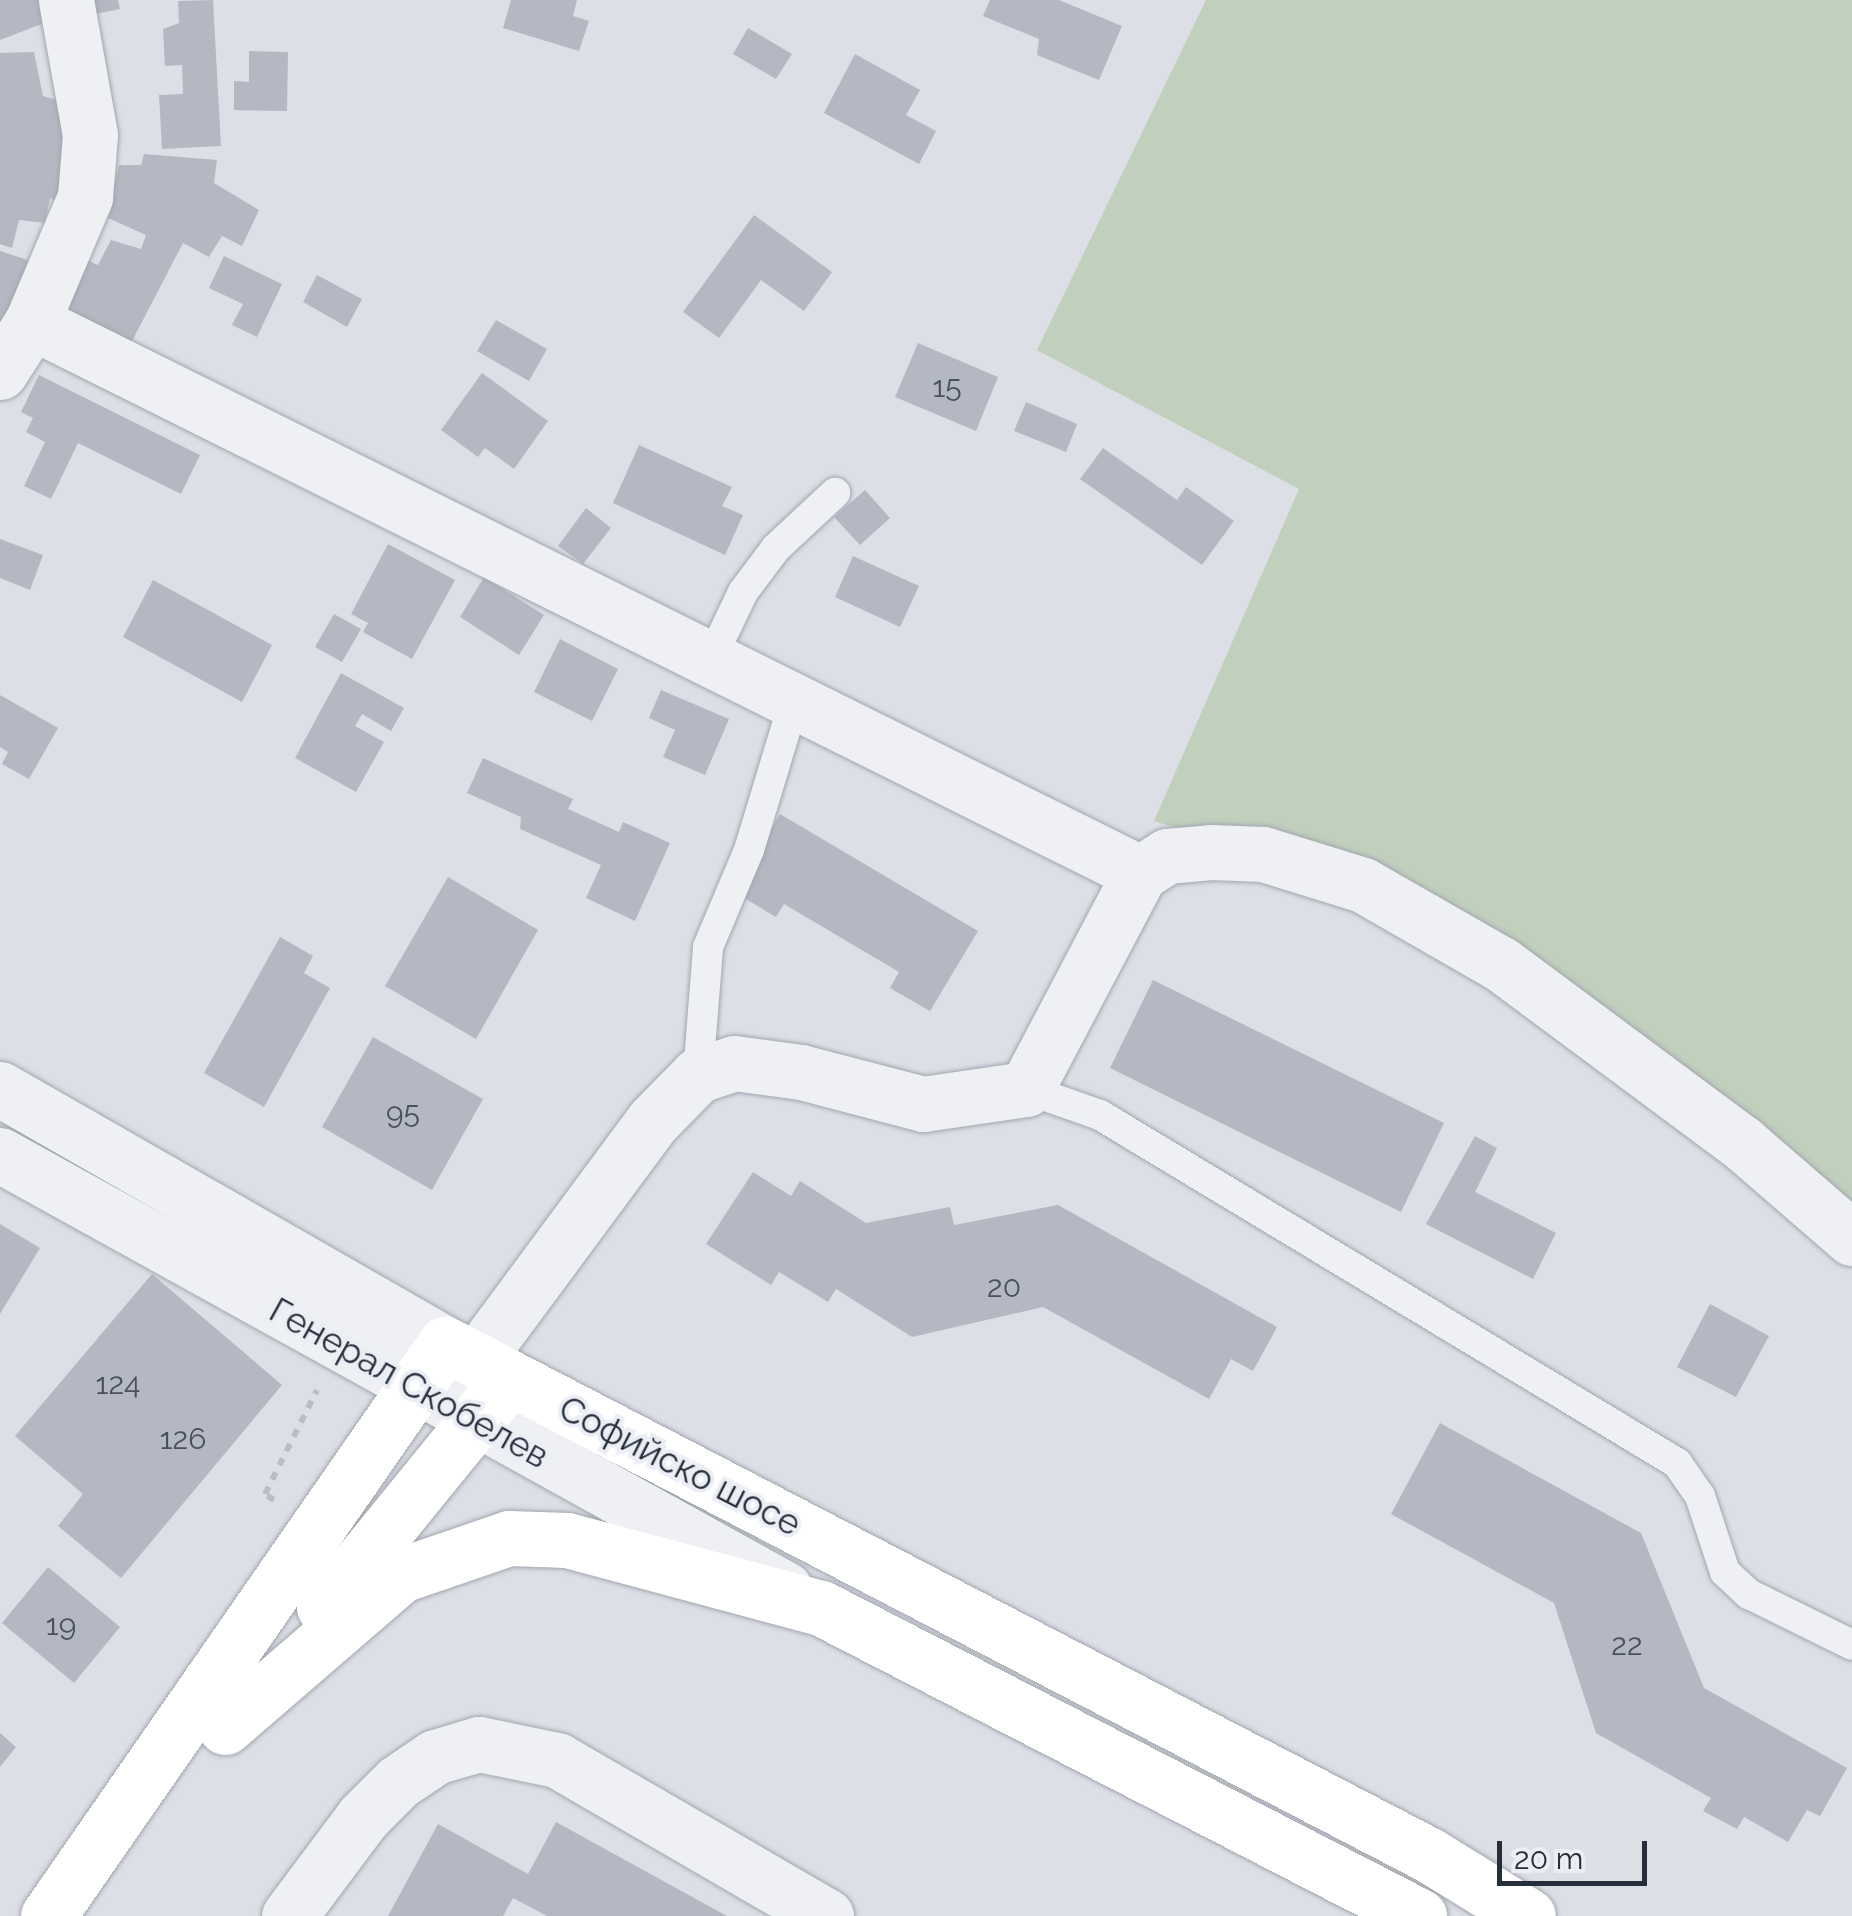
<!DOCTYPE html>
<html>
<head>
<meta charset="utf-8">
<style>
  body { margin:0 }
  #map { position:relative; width:1852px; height:1916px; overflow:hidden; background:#dcdfe6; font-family:Raleway,sans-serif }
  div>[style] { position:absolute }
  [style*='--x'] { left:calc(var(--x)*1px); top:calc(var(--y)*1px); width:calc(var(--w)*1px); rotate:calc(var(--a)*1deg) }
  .green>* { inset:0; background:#c1cfbd }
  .building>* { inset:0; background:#b4b8c2 }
  .path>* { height:6px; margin-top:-3px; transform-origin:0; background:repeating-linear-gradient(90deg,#babdc4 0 8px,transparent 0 16px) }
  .roads { filter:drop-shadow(0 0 2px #a2a6af) drop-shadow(0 0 2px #a2a6af) }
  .service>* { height:30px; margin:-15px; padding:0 15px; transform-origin:15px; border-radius:15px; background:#eef0f4 }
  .minor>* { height:55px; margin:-27.5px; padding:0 27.5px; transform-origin:27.5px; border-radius:27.5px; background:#eef0f4 }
  .tertiary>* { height:55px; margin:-27.5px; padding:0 27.5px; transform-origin:27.5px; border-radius:27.5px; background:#eef0f4 }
  .secondary>* { height:55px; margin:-27.5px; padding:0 27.5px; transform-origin:27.5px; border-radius:27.5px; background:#fff }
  span { translate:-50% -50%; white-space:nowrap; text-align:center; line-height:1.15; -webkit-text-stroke:8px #ebeef4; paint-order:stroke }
  .number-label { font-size:30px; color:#4a505d }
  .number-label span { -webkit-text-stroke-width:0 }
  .street-label { font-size:35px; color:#262d3b }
  .scale { position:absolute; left:1497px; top:1841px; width:150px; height:45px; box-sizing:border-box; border:5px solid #262d3b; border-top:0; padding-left:12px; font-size:30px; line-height:35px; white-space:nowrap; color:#262d3b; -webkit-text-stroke:8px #ebeef4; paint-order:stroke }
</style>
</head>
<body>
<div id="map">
  <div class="green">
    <div style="clip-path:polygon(1206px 0,1852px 0,1852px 1239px,1501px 964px,1263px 854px,1154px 821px,1299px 489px,1037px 350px)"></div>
  </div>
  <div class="building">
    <div style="clip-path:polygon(0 0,47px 0,52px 20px,0 40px)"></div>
    <div style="clip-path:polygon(92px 0,118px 0,120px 9px,95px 14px)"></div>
    <div style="clip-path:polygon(213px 0,221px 146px,162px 149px,159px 95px,183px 94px,182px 65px,165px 66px,163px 29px,179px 23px,178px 1px)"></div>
    <div style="clip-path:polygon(511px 0,577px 0,573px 16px,589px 21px,579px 51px,503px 28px)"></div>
    <div style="clip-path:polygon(990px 0,1059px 0,1122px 26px,1099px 80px,1037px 55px,1039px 39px,983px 16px)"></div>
    <div style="clip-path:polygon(748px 28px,792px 54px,776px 79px,733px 54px)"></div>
    <div style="clip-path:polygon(249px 51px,288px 52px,287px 111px,234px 110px,234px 81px,249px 82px)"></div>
    <div style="clip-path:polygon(34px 52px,43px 96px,78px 106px,65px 205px,50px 198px,45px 223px,19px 220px,12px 248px,0 244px,0 53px)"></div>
    <div style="clip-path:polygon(855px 54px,920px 90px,906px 115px,936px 131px,919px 164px,824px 113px)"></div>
    <div style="clip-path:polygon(144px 154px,217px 160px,214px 183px,259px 210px,242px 246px,222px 236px,209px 257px,183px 243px,131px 343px,62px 327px,86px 260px,98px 265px,111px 240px,141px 249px,146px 235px,106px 217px,119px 165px,141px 165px)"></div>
    <div style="clip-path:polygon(754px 215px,832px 272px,804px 311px,761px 280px,719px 338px,683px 312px)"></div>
    <div style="clip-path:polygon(0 251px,37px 263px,0 345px)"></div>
    <div style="clip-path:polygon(224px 256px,282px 284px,257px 337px,232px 325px,243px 304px,209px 288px)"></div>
    <div style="clip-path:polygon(317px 275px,362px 299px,347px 327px,303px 302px)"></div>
    <div style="clip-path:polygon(496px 320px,547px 349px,529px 381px,477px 351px)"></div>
    <div style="clip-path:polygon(918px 343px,998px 377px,976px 431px,895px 397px)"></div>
    <div style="clip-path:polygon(482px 373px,548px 421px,514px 469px,485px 448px,478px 457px,441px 430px)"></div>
    <div style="clip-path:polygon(39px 375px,200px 455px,181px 494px,78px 443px,51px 499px,24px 486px,45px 442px,26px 432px,33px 418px,21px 412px)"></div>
    <div style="clip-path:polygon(1026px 402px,1077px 424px,1066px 452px,1014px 431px)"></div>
    <div style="clip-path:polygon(639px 445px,732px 487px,722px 506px,743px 515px,725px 555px,613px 503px)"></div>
    <div style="clip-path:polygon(1103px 448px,1177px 500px,1186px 487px,1234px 521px,1202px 565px,1080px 479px)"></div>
    <div style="clip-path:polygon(865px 490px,890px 518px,860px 545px,834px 517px)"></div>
    <div style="clip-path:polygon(586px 508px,611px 528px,583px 564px,558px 546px)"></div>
    <div style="clip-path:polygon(0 539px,43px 555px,30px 590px,0 578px)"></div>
    <div style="clip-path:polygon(388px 544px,455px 580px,412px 659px,363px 632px,368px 623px,351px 614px)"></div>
    <div style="clip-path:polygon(853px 556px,919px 586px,900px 627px,835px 597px)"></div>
    <div style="clip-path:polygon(484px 577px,544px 615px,519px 655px,460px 617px)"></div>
    <div style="clip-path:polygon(153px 580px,272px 645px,242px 702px,123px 637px)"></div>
    <div style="clip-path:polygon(334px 614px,361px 629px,342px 662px,315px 647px)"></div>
    <div style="clip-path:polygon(560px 639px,618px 669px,592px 721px,534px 692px)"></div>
    <div style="clip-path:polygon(341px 673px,404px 708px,391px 731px,362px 714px,355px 726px,384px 742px,356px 792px,295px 758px)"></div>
    <div style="clip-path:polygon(661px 690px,729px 719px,705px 775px,663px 757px,675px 730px,649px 718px)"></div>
    <div style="clip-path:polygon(0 695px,58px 728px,29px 779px,2px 764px,8px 752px,0 747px)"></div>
    <div style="clip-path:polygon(483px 758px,573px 799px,568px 809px,619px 832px,623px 822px,670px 843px,635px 921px,586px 898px,601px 865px,520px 829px,521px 817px,467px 793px)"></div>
    <div style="clip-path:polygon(780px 814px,978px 931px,930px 1011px,890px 988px,899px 972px,784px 904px,776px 917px,734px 892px)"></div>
    <div style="clip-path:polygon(448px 877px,538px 930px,476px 1039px,385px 986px)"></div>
    <div style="clip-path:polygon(280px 937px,313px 956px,304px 973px,330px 988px,264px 1107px,204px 1073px)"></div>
    <div style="clip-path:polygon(1153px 980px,1444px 1123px,1401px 1212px,1110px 1068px)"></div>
    <div style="clip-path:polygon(373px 1037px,483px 1099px,432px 1190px,322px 1127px)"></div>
    <div style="clip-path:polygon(1475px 1136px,1497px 1148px,1475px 1192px,1556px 1233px,1533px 1279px,1426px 1224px)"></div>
    <div style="clip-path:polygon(753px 1172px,791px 1196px,800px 1181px,866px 1223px,950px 1207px,954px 1225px,1058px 1205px,1277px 1327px,1253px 1371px,1231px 1359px,1209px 1399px,1043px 1307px,912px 1337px,836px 1289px,828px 1302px,779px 1272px,771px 1285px,706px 1244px)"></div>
    <div style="clip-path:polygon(0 1224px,40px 1248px,0 1314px)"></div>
    <div style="clip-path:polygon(152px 1274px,282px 1385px,121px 1578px,58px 1526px,83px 1494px,15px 1436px)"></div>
    <div style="clip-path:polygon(1710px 1304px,1769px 1336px,1736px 1397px,1677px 1367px)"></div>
    <div style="clip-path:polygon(1440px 1423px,1641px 1533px,1704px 1688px,1847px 1768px,1820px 1816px,1807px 1810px,1788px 1842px,1744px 1817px,1737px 1829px,1703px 1811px,1711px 1798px,1596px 1733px,1554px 1603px,1391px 1514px)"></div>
    <div style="clip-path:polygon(48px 1567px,120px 1627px,74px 1683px,2px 1623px)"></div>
    <div style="clip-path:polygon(0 1733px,16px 1747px,0 1767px)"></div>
    <div style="clip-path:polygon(556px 1822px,727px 1916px,547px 1916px,513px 1898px,503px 1916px,388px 1916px,438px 1824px,528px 1874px)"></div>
  </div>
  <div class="path">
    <div style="--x:274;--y:1500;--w:11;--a:-146"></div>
    <div style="--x:265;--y:1494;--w:116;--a:-63.4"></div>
  </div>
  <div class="roads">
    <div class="service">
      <div style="--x:709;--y:663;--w:79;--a:-64.4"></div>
      <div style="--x:743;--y:592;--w:55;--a:-53.1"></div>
      <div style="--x:776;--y:548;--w:81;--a:-43"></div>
      <div style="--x:698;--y:1075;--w:128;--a:-85.5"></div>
      <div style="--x:708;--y:947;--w:105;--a:-67.1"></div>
      <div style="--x:749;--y:850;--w:155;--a:-73.1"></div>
      <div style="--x:1026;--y:1089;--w:78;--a:19.4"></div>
      <div style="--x:1100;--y:1115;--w:674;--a:31.1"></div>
      <div style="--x:1677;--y:1463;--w:40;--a:55.1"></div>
      <div style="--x:1700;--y:1496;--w:80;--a:71.8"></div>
      <div style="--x:1725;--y:1572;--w:33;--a:43"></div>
      <div style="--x:1749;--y:1594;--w:115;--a:26.3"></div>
    </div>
    <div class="minor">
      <div style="--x:32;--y:322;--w:1237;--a:26.44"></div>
      <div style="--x:0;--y:372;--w:59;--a:-57.4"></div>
      <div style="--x:32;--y:322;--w:136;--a:-67"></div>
      <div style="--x:85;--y:197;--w:62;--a:-85.4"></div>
      <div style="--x:90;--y:135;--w:137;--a:-100.1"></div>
      <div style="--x:476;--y:1360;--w:297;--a:-53.5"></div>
      <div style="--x:653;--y:1121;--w:64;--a:-45.6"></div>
      <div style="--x:698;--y:1075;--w:38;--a:-18"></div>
      <div style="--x:734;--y:1063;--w:68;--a:7.7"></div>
      <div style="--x:801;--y:1072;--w:126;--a:14.7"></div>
      <div style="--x:923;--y:1104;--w:104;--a:-8.3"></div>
      <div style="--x:1026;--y:1089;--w:244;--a:-62.2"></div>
      <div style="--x:1140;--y:873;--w:32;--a:-32"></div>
      <div style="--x:1167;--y:856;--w:44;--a:-5.2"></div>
      <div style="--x:1211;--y:852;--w:52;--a:2.2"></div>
      <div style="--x:1263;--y:854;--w:105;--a:17.2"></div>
      <div style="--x:1363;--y:885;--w:159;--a:29.8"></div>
      <div style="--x:1501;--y:964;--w:299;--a:36.6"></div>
      <div style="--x:1741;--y:1142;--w:147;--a:40.9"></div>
      <div style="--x:289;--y:1916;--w:124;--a:-53.2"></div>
      <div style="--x:363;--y:1817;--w:49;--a:-45"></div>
      <div style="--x:398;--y:1782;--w:45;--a:-34"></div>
      <div style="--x:435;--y:1757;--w:46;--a:-16.5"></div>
      <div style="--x:479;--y:1744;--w:80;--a:11.6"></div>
      <div style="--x:557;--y:1760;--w:311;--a:30.1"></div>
    </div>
    <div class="tertiary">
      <div style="--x:0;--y:1089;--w:513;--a:29.81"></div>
      <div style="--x:0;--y:1155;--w:897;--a:28.94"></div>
    </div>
    <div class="secondary">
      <div style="--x:324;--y:1607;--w:295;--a:-50.9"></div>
      <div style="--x:225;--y:1727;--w:233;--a:-40.8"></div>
      <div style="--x:401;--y:1575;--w:114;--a:-18.9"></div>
      <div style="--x:509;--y:1538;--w:58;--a:2"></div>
      <div style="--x:567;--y:1540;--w:263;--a:15"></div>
      <div style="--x:821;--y:1608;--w:673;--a:27.25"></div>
      <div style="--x:48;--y:1916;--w:696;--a:-55.24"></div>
      <div style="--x:445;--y:1344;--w:1109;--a:27.44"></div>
      <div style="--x:1429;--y:1855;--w:116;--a:31.6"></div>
    </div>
  </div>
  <div class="number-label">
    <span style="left:947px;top:387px">15</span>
    <span style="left:403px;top:1113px">95</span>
    <span style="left:1004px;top:1287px">20</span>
    <span style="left:118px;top:1384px">124</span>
    <span style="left:183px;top:1439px">126</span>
    <span style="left:61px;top:1625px">19</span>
    <span style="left:1627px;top:1645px">22</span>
  </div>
  <div class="street-label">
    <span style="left:409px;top:1383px;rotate:29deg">Генерал Скобелев</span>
    <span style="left:680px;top:1466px;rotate:27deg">Софийско шосе</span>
  </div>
  <div class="scale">20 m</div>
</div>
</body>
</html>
